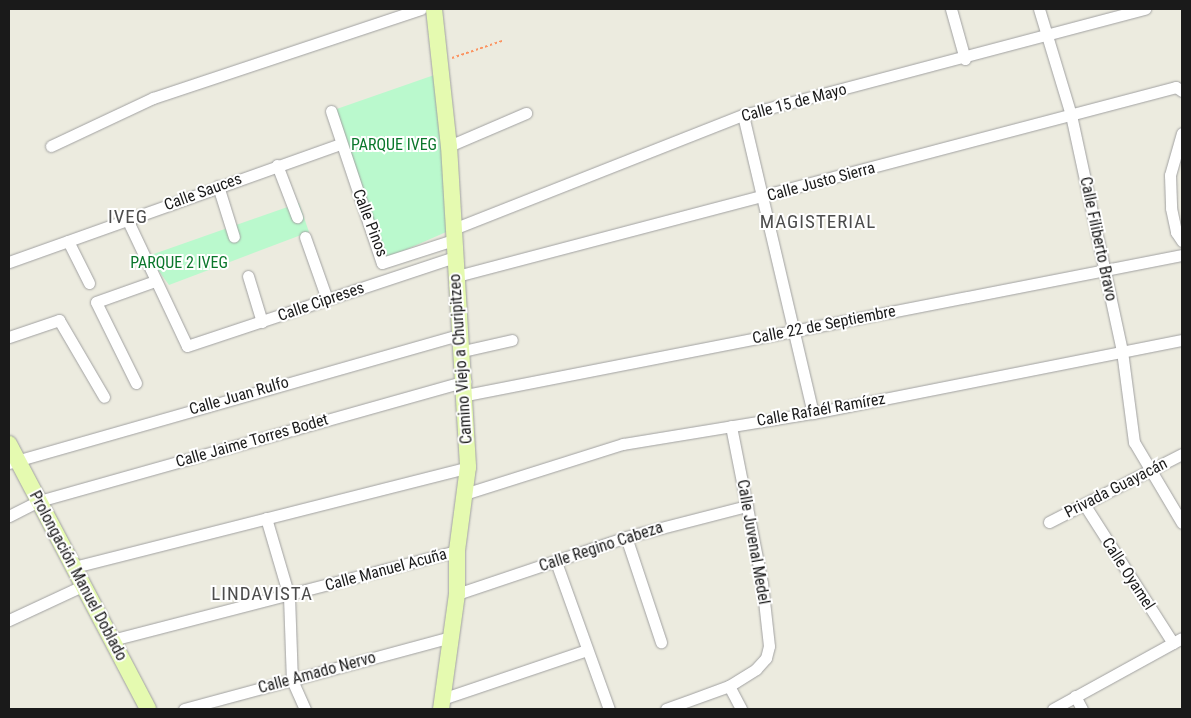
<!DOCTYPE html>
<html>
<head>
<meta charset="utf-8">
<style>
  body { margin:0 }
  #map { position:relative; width:1191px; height:718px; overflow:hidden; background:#ecebdf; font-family:"Roboto Condensed",sans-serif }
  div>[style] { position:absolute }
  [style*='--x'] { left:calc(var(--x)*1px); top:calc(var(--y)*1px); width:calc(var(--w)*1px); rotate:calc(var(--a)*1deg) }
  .park>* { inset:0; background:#baf9cd }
  .path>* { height:2px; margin-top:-1px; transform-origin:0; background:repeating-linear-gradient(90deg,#fb9462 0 2.5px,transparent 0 5px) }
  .roads { filter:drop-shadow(0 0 1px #a1a1a1) drop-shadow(0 0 1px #a1a1a1) }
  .street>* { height:11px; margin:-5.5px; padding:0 5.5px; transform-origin:5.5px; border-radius:5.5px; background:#fff }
  .secondary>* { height:16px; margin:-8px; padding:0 8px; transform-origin:8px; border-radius:8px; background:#e5fab0 }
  span { translate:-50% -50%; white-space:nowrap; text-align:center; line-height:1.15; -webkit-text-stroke:4px #fff; paint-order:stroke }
  .street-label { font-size:16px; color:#1a1a1a }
  .park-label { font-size:16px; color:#0a772b }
  .quarter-label { font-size:19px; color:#4d4d4d; letter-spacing:1px }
  .frame { position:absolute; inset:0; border:10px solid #1a1a1a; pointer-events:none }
</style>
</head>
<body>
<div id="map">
  <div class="park">
    <div style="clip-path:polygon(440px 73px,453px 229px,380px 261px,328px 112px)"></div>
    <div style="clip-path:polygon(299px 203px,309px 232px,169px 285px,148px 256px)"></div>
  </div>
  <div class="path">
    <div style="--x:452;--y:58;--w:53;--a:-18.8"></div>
  </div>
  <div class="roads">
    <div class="street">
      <div style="--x:951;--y:9;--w:52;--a:74.4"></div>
      <div style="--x:1039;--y:9;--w:111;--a:73.2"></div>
      <div style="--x:1071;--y:115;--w:241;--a:77.8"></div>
      <div style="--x:1122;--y:351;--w:92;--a:82.5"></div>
      <div style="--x:1134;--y:442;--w:94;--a:59.3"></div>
      <div style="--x:331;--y:111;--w:160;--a:71.5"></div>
      <div style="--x:382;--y:263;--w:75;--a:-17.9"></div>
      <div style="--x:743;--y:115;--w:306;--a:76.8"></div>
      <div style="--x:1182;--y:133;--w:44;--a:105.9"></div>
      <div style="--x:1170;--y:175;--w:33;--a:88"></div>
      <div style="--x:1171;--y:208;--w:25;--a:78"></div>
      <div style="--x:1176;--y:232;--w:11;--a:56"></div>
      <div style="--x:51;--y:146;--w:113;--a:-25.2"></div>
      <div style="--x:153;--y:98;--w:282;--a:-18.4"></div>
      <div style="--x:449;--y:146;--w:84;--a:-23.2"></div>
      <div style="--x:277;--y:165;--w:56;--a:69"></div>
      <div style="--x:218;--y:186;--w:53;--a:72.6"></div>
      <div style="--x:127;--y:219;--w:140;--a:64.7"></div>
      <div style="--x:187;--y:346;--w:282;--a:-18.4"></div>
      <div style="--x:453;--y:229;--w:312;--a:-21.5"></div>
      <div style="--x:743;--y:115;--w:416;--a:-14.8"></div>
      <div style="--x:305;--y:237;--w:66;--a:70.5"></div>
      <div style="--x:68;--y:241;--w:47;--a:63.4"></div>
      <div style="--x:9;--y:262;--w:352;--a:-19.6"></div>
      <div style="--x:248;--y:276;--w:48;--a:73.1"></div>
      <div style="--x:457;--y:276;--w:743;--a:-14.73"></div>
      <div style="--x:1176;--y:87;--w:7;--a:34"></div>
      <div style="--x:9;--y:337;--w:53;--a:-18.8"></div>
      <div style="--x:59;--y:320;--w:89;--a:59.7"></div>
      <div style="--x:463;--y:351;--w:50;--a:-12.7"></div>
      <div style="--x:136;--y:383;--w:90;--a:-116.3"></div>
      <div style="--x:96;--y:302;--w:63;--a:-19.6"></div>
      <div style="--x:466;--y:395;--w:730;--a:-11.06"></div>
      <div style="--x:9;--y:463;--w:470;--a:-15.9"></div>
      <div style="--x:464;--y:494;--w:167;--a:-17.5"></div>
      <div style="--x:623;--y:444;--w:193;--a:-9.3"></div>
      <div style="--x:813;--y:413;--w:376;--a:-11.2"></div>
      <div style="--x:1084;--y:504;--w:165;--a:57.4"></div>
      <div style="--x:9;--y:516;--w:34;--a:-27"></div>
      <div style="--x:39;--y:501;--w:443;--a:-15.7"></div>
      <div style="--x:266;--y:518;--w:81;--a:73.6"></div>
      <div style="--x:289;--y:596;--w:84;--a:88"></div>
      <div style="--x:292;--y:680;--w:32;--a:66"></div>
      <div style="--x:1049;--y:522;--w:149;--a:-27.1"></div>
      <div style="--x:626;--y:537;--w:111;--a:71.6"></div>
      <div style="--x:556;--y:562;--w:156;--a:70.2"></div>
      <div style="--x:74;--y:567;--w:406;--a:-14.2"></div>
      <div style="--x:457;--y:594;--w:178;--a:-18.6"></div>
      <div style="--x:626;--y:537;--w:125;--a:-14.4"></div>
      <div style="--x:9;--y:620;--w:83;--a:-25"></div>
      <div style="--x:112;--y:640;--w:356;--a:-14.5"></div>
      <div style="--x:729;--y:686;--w:26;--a:62"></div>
      <div style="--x:1075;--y:696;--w:15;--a:62"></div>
      <div style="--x:442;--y:699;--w:153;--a:-18.7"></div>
      <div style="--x:184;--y:709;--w:276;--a:-15.1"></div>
      <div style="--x:666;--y:709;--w:67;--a:-20.1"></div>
      <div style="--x:729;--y:686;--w:32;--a:-32"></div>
      <div style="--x:756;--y:669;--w:15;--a:-48"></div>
      <div style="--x:766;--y:658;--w:12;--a:-76"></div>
      <div style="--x:769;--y:646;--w:63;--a:-96.3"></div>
      <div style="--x:762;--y:583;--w:160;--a:-101.2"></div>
      <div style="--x:1053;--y:709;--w:147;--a:-28.8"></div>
    </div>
    <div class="secondary">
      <div style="--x:434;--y:9;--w:138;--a:83.8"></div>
      <div style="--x:449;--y:146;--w:322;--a:86.6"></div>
      <div style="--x:468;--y:467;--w:85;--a:97.5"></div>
      <div style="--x:457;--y:551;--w:43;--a:90"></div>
      <div style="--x:457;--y:594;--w:116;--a:97.9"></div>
      <div style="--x:9;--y:444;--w:299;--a:62.3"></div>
    </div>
  </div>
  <div class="street-label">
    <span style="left:794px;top:103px;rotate:-15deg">Calle 15 de Mayo</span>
    <span style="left:821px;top:182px;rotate:-15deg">Calle Justo Sierra</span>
    <span style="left:203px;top:192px;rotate:-20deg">Calle Sauces</span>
    <span style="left:370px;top:223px;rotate:69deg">Calle Pinos</span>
    <span style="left:1098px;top:239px;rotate:78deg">Calle Filiberto Bravo</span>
    <span style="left:321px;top:302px;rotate:-19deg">Calle Cipreses</span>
    <span style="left:824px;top:325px;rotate:-11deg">Calle 22 de Septiembre</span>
    <span style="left:461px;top:359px;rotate:-94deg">Camino Viejo a Churipitzeo</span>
    <span style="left:239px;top:396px;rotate:-16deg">Calle Juan Rulfo</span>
    <span style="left:821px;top:410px;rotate:-10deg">Calle Rafaél Ramírez</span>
    <span style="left:252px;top:441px;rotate:-16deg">Calle Jaime Torres Bodet</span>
    <span style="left:1116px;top:488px;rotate:-27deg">Privada Guayacán</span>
    <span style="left:753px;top:542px;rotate:80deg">Calle Juvenal Medel</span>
    <span style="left:601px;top:547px;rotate:-18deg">Calle Regino Cabeza</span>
    <span style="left:386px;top:570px;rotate:-15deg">Calle Manuel Acuña</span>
    <span style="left:1128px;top:574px;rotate:57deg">Calle Oyamel</span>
    <span style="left:78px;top:576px;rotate:62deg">Prolongación Manuel Doblado</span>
    <span style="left:317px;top:673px;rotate:-15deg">Calle Amado Nervo</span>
  </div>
  <div class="park-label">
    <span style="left:394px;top:145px">PARQUE IVEG</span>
    <span style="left:179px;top:263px">PARQUE 2 IVEG</span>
  </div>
  <div class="quarter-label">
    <span style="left:128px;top:217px">IVEG</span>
    <span style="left:818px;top:222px">MAGISTERIAL</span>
    <span style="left:262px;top:594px">LINDAVISTA</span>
  </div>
  <div class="frame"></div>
</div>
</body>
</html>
